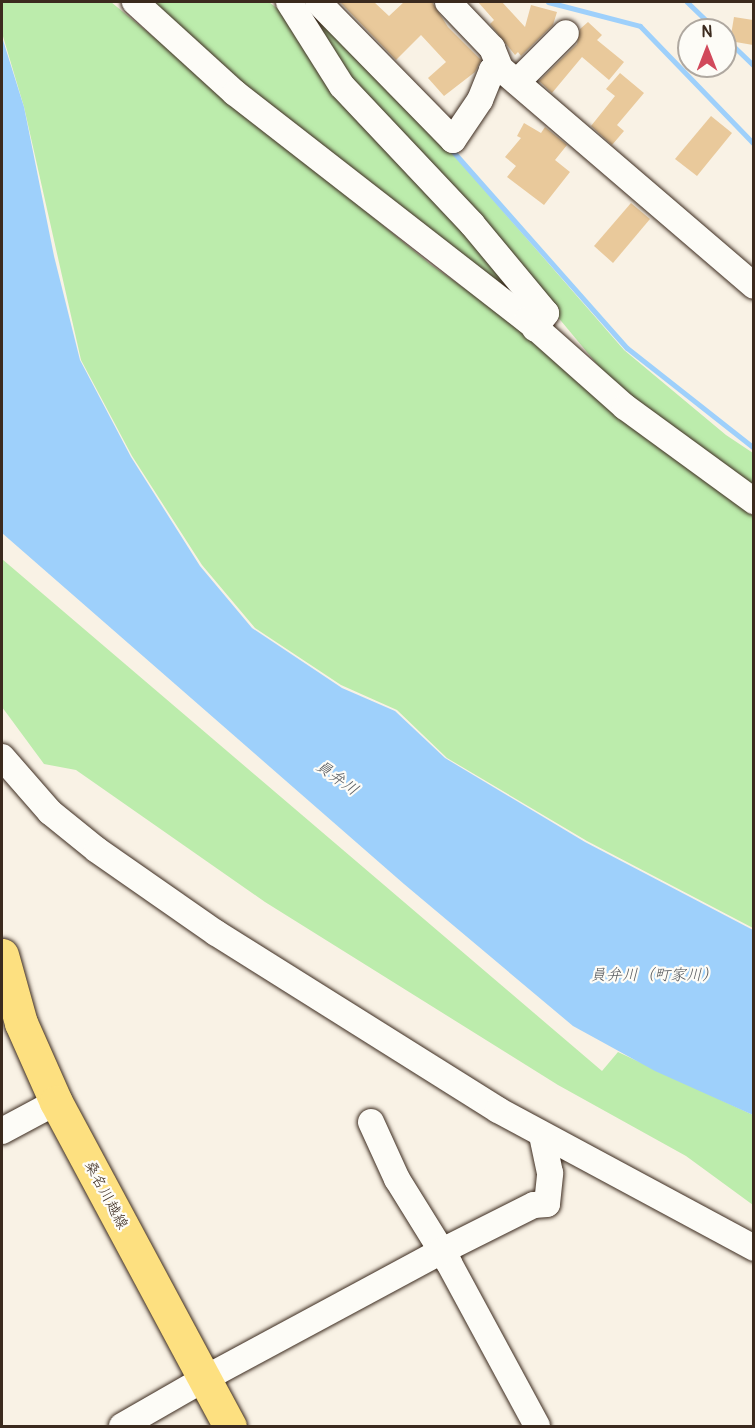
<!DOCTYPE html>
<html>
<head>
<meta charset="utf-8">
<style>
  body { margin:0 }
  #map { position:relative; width:755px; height:1428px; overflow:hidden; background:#f9f2e5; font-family:Pangolin,"Klee One",sans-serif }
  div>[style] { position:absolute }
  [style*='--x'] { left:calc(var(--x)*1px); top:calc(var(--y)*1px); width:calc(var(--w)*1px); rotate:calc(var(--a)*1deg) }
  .green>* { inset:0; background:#bcecac }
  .water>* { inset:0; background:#9ed0fb }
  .stream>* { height:5px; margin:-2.5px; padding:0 2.5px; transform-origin:2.5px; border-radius:2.5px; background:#9ed0fb }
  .building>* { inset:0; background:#e9c99b }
  .roads { filter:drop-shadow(0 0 2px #3b2a1e) drop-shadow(0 0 2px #3b2a1e) }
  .minor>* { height:26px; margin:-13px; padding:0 13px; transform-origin:13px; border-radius:13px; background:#fdfcf7 }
  .major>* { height:33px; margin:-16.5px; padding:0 16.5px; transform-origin:16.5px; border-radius:16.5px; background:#fde080 }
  span { translate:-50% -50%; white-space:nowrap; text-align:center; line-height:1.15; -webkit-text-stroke:4.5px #fdfcf7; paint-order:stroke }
  .street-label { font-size:15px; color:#3b2a1e }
  .water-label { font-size:16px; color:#595c60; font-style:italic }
  .frame { position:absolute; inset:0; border:3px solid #3b2a1e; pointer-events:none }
  .north { position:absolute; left:677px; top:18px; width:60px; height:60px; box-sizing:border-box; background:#fdfcf7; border:2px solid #afa8a0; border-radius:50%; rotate:0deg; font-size:16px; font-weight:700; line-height:24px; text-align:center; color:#3b2a1e }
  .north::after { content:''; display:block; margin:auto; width:21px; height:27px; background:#d1495b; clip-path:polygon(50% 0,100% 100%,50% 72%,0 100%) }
</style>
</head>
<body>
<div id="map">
  <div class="green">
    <div style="clip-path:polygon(2px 2px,111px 2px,430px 264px,522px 329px,638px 428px,753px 516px,753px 928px,587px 841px,447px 758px,397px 710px,341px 685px,255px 628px,202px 565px,132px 456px,81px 360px,24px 107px,2px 33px)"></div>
    <div style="clip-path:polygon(143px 2px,269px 2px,283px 13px,449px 206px,534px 322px)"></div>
    <div style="clip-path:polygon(301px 2px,447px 147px,624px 350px,726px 435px,753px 453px,753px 494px,611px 381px,537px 292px,362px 99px)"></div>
    <div style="clip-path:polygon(2px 559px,602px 1071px,618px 1052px,753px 1115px,753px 1205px,686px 1156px,558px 1085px,265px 902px,76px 770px,44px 764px,2px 707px)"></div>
  </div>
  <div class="water">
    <div style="clip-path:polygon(2px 37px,24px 107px,54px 256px,80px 360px,131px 457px,200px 566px,252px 628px,342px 688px,395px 711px,445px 758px,585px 842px,753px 930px,753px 1115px,655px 1071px,573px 1026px,404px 884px,2px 533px)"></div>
  </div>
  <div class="stream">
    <div style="--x:548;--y:2;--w:95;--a:14.6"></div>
    <div style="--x:640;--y:26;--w:164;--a:46"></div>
    <div style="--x:687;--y:2;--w:40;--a:44"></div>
    <div style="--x:725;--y:38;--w:40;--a:44"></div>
    <div style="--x:449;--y:147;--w:268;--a:48.5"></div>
    <div style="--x:627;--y:348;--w:162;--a:38.2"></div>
  </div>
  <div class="building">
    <div style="clip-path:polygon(340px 2px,374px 2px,389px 16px,404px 2px,432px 2px,448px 27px,481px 60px,475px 72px,444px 96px,428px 78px,446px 62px,421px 35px,396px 60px)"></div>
    <div style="clip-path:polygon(478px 2px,502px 2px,525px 27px,531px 5px,557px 12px,553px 25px,521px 56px,518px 52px,515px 55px,490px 24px,494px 20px)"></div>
    <div style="clip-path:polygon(734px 17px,753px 20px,753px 45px,730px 41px)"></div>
    <div style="clip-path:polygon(588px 22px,602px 35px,597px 40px,624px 62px,609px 80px,582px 57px,552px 93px,539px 81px,577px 44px,580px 29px)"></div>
    <div style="clip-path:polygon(620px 73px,644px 93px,617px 125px,624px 131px,612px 145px,591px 126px,615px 96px,606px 89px)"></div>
    <div style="clip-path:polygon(711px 116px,732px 133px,697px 176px,675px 159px)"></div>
    <div style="clip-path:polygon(524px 123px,541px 133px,545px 127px,567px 145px,555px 160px,570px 172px,544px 205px,507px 177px,516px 166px,505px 157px,521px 138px,517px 136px)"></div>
    <div style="clip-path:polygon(631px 203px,650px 219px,613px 263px,594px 246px)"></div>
  </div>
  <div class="roads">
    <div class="minor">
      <div style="--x:135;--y:2;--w:135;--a:42.3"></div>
      <div style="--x:235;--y:93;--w:370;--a:37.9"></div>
      <div style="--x:527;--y:320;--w:131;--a:41.6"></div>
      <div style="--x:625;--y:407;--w:160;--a:36.1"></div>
      <div style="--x:289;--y:2;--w:99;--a:57.8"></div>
      <div style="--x:342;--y:86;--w:190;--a:46.7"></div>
      <div style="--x:472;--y:224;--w:116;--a:50.3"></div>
      <div style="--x:546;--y:313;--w:19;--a:126"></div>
      <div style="--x:318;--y:2;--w:193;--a:45.6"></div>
      <div style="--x:453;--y:140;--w:48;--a:-56"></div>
      <div style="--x:480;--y:100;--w:32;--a:-68"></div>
      <div style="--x:492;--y:70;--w:8;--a:-14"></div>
      <div style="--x:448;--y:2;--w:64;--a:46.3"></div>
      <div style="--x:492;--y:48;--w:22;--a:68"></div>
      <div style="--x:500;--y:68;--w:335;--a:40.6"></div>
      <div style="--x:517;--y:82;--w:69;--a:-45"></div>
      <div style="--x:2;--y:757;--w:73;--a:48.9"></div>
      <div style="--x:50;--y:812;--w:60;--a:39"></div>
      <div style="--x:97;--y:850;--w:145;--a:34.9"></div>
      <div style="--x:216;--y:933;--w:333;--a:32.1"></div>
      <div style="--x:498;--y:1110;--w:291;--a:28.3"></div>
      <div style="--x:371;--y:1122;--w:63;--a:65.5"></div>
      <div style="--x:397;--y:1179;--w:99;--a:58.2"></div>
      <div style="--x:449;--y:1263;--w:185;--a:61.6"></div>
      <div style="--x:2;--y:1131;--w:61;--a:-28.2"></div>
      <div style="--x:122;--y:1426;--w:95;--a:-29.8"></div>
      <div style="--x:204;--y:1379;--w:268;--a:-28.3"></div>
      <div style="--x:440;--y:1252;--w:105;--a:-26.6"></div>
      <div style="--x:534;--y:1205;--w:13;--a:-4"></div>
      <div style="--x:547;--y:1204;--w:31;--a:-84"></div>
      <div style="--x:550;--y:1173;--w:39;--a:-102"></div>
    </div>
    <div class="major">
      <div style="--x:2;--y:955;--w:71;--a:74.4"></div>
      <div style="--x:21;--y:1023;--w:86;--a:66.1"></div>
      <div style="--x:56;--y:1102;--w:368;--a:61.8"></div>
    </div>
  </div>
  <div class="street-label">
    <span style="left:106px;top:1195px;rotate:62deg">桑名川越線</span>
  </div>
  <div class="water-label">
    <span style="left:337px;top:778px;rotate:36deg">員弁川</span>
    <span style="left:654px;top:975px">員弁川（町家川）</span>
  </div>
  <div class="frame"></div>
  <div class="north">N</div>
</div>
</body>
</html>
